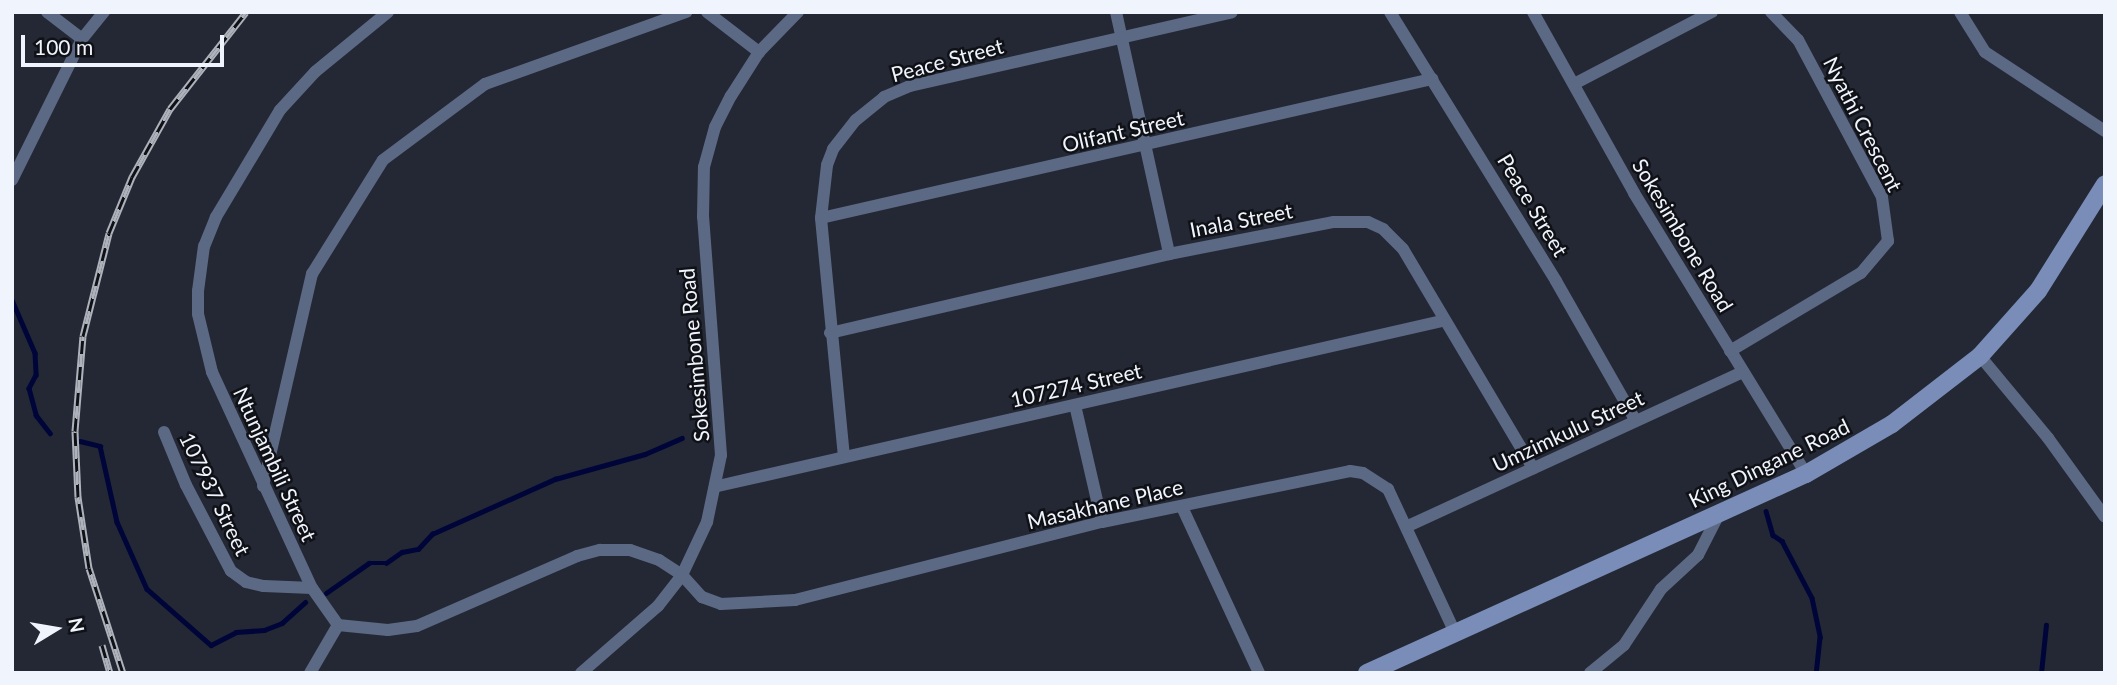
<!DOCTYPE html>
<html>
<head>
<meta charset="utf-8">
<style>
  body { margin:0 }
  #map { position:relative; width:2117px; height:685px; overflow:hidden; background:#232834; font-family:Lato,sans-serif }
  div>[style] { position:absolute }
  [style*='--x'] { left:calc(var(--x)*1px); top:calc(var(--y)*1px); width:calc(var(--w)*1px); rotate:calc(var(--a)*1deg) }
  .stream>* { height:4.5px; margin:-2.25px; padding:0 2.25px; transform-origin:2.25px; border-radius:2.25px; background:#000539 }
  .street>* { height:12px; margin:-6px; padding:0 6px; transform-origin:6px; border-radius:6px; background:#5c6984 }
  .secondary>* { height:18px; margin:-9px; padding:0 9px; transform-origin:9px; border-radius:9px; background:#798db8 }
  .rail>* { height:7px; margin-top:-3.5px; transform-origin:0; background:repeating-linear-gradient(90deg,#0f1116 0 13px,#adb2bb 0 26px); box-sizing:border-box; border-block:2px solid #adb2bb }
  span { translate:-50% -50%; white-space:nowrap; text-align:center; line-height:1.15; -webkit-text-stroke:5px #0f1116; paint-order:stroke }
  .street-label { font-size:21px; color:#f0f4fc }
  .frame { position:absolute; inset:0; border:14px solid #f0f4fc; pointer-events:none }
  .north { position:absolute; left:21px; top:594px; width:70px; height:70px; -webkit-text-stroke:5px #0f1116; paint-order:stroke; rotate:79deg; font-size:19px; font-weight:700; line-height:28px; text-align:center; color:#f0f4fc }
  .north::after { content:''; display:block; margin:auto; width:24px; height:32px; background:#f0f4fc; clip-path:polygon(50% 0,100% 100%,50% 72%,0 100%) }
  .scale { position:absolute; left:21px; top:35px; width:203px; height:32px; box-sizing:border-box; border:4px solid #f0f4fc; border-top:0; padding-left:9px; font-size:21px; line-height:24px; white-space:nowrap; color:#f0f4fc; -webkit-text-stroke:5px #0f1116; paint-order:stroke }
</style>
</head>
<body>
<div id="map">
  <div class="stream">
    <div style="--x:12;--y:300;--w:58;--a:66.5"></div>
    <div style="--x:35;--y:353;--w:22;--a:87"></div>
    <div style="--x:36;--y:375;--w:15;--a:118"></div>
    <div style="--x:29;--y:388;--w:28;--a:75"></div>
    <div style="--x:36;--y:415;--w:23;--a:52"></div>
    <div style="--x:80;--y:441;--w:21;--a:14"></div>
    <div style="--x:100;--y:446;--w:78;--a:77.4"></div>
    <div style="--x:117;--y:522;--w:73;--a:65.9"></div>
    <div style="--x:147;--y:589;--w:85;--a:41.2"></div>
    <div style="--x:211;--y:645;--w:28;--a:-27"></div>
    <div style="--x:236;--y:632;--w:28;--a:-4"></div>
    <div style="--x:264;--y:630;--w:19;--a:-21"></div>
    <div style="--x:282;--y:623;--w:31;--a:-42"></div>
    <div style="--x:1766;--y:511;--w:25;--a:74"></div>
    <div style="--x:1773;--y:535;--w:11;--a:34"></div>
    <div style="--x:1782;--y:541;--w:64;--a:62.2"></div>
    <div style="--x:1812;--y:598;--w:40;--a:78"></div>
    <div style="--x:1820;--y:637;--w:36;--a:96"></div>
    <div style="--x:326;--y:593;--w:52;--a:-34.9"></div>
    <div style="--x:369;--y:563;--w:17;--a:0"></div>
    <div style="--x:386;--y:563;--w:19;--a:-35"></div>
    <div style="--x:402;--y:552;--w:16;--a:-11"></div>
    <div style="--x:418;--y:549;--w:21;--a:-47"></div>
    <div style="--x:432;--y:534;--w:135;--a:-24.1"></div>
    <div style="--x:555;--y:479;--w:93;--a:-15.5"></div>
    <div style="--x:645;--y:454;--w:40;--a:-23.4"></div>
    <div style="--x:2041;--y:673;--w:48;--a:-84.1"></div>
  </div>
  <div class="street">
    <div style="--x:47;--y:12;--w:44;--a:37.6"></div>
    <div style="--x:388;--y:12;--w:94;--a:140.6"></div>
    <div style="--x:315;--y:72;--w:52;--a:132.6"></div>
    <div style="--x:280;--y:110;--w:125;--a:120.9"></div>
    <div style="--x:216;--y:217;--w:31;--a:112"></div>
    <div style="--x:204;--y:246;--w:45;--a:97.6"></div>
    <div style="--x:198;--y:291;--w:23;--a:90"></div>
    <div style="--x:198;--y:314;--w:60;--a:76.4"></div>
    <div style="--x:212;--y:372;--w:238;--a:65.2"></div>
    <div style="--x:312;--y:588;--w:45;--a:54.9"></div>
    <div style="--x:338;--y:625;--w:50;--a:5.7"></div>
    <div style="--x:388;--y:630;--w:29;--a:-8"></div>
    <div style="--x:417;--y:626;--w:175;--a:-23.6"></div>
    <div style="--x:577;--y:556;--w:24;--a:-15"></div>
    <div style="--x:600;--y:550;--w:30;--a:0"></div>
    <div style="--x:630;--y:550;--w:31;--a:19"></div>
    <div style="--x:659;--y:560;--w:27;--a:33"></div>
    <div style="--x:682;--y:575;--w:30;--a:48"></div>
    <div style="--x:702;--y:597;--w:20;--a:20"></div>
    <div style="--x:721;--y:604;--w:74;--a:-3.1"></div>
    <div style="--x:795;--y:600;--w:317;--a:-14.3"></div>
    <div style="--x:1102;--y:522;--w:253;--a:-11.6"></div>
    <div style="--x:1350;--y:471;--w:13;--a:9"></div>
    <div style="--x:1363;--y:473;--w:30;--a:33"></div>
    <div style="--x:1388;--y:489;--w:159;--a:65"></div>
    <div style="--x:707;--y:12;--w:66;--a:37.6"></div>
    <div style="--x:1116;--y:12;--w:248;--a:77.6"></div>
    <div style="--x:1390;--y:12;--w:316;--a:58.3"></div>
    <div style="--x:1556;--y:281;--w:161;--a:60.3"></div>
    <div style="--x:1533;--y:12;--w:207;--a:60.8"></div>
    <div style="--x:1634;--y:193;--w:329;--a:58.5"></div>
    <div style="--x:1960;--y:12;--w:47;--a:58"></div>
    <div style="--x:1985;--y:52;--w:144;--a:33.4"></div>
    <div style="--x:1574;--y:84;--w:156;--a:-27.6"></div>
    <div style="--x:12;--y:180;--w:157;--a:-63.6"></div>
    <div style="--x:82;--y:39;--w:35;--a:-51"></div>
    <div style="--x:821;--y:218;--w:627;--a:-12.82"></div>
    <div style="--x:830;--y:333;--w:348;--a:-13.1"></div>
    <div style="--x:1169;--y:254;--w:168;--a:-11"></div>
    <div style="--x:1334;--y:222;--w:34;--a:0"></div>
    <div style="--x:1368;--y:222;--w:17;--a:25"></div>
    <div style="--x:1383;--y:229;--w:28;--a:45"></div>
    <div style="--x:1403;--y:249;--w:255;--a:59.3"></div>
    <div style="--x:1730;--y:351;--w:152;--a:-30.8"></div>
    <div style="--x:1861;--y:273;--w:42;--a:-49.8"></div>
    <div style="--x:1888;--y:241;--w:44;--a:-97.8"></div>
    <div style="--x:1882;--y:197;--w:178;--a:-118.1"></div>
    <div style="--x:1798;--y:40;--w:39;--a:-134"></div>
    <div style="--x:1980;--y:356;--w:107;--a:50.3"></div>
    <div style="--x:2048;--y:438;--w:97;--a:54.2"></div>
    <div style="--x:1075;--y:405;--w:120;--a:77"></div>
    <div style="--x:164;--y:432;--w:57;--a:67.5"></div>
    <div style="--x:186;--y:485;--w:97;--a:62.4"></div>
    <div style="--x:231;--y:571;--w:19;--a:36"></div>
    <div style="--x:246;--y:582;--w:18;--a:13"></div>
    <div style="--x:264;--y:586;--w:48;--a:2.4"></div>
    <div style="--x:844;--y:457;--w:240;--a:-95.5"></div>
    <div style="--x:821;--y:218;--w:53;--a:-83.5"></div>
    <div style="--x:827;--y:165;--w:17;--a:-69"></div>
    <div style="--x:833;--y:149;--w:37;--a:-52"></div>
    <div style="--x:856;--y:120;--w:36;--a:-39"></div>
    <div style="--x:884;--y:97;--w:28;--a:-23"></div>
    <div style="--x:910;--y:86;--w:330;--a:-12.9"></div>
    <div style="--x:263;--y:486;--w:218;--a:-77"></div>
    <div style="--x:312;--y:274;--w:134;--a:-58.1"></div>
    <div style="--x:383;--y:160;--w:127;--a:-36.7"></div>
    <div style="--x:485;--y:84;--w:214;--a:-19.7"></div>
    <div style="--x:718;--y:486;--w:743;--a:-12.84"></div>
    <div style="--x:1182;--y:507;--w:183;--a:65.1"></div>
    <div style="--x:1408;--y:526;--w:369;--a:-24.7"></div>
    <div style="--x:310;--y:673;--w:56;--a:-59.7"></div>
    <div style="--x:581;--y:673;--w:102;--a:-41"></div>
    <div style="--x:658;--y:606;--w:39;--a:-52"></div>
    <div style="--x:682;--y:575;--w:59;--a:-64.7"></div>
    <div style="--x:707;--y:522;--w:68;--a:-78.2"></div>
    <div style="--x:721;--y:455;--w:239;--a:-94.3"></div>
    <div style="--x:703;--y:217;--w:50;--a:-88.9"></div>
    <div style="--x:704;--y:167;--w:41;--a:-74.6"></div>
    <div style="--x:715;--y:127;--w:35;--a:-63"></div>
    <div style="--x:731;--y:96;--w:52;--a:-57.5"></div>
    <div style="--x:759;--y:52;--w:56;--a:-45.7"></div>
    <div style="--x:1590;--y:673;--w:44;--a:-39.5"></div>
    <div style="--x:1624;--y:645;--w:67;--a:-56.5"></div>
    <div style="--x:1661;--y:589;--w:50;--a:-42.6"></div>
    <div style="--x:1698;--y:555;--w:46;--a:-62.9"></div>
  </div>
  <div class="secondary">
    <div style="--x:1367;--y:673;--w:482;--a:-24.4"></div>
    <div style="--x:1806;--y:474;--w:99;--a:-30.2"></div>
    <div style="--x:1892;--y:424;--w:111;--a:-37.7"></div>
    <div style="--x:1980;--y:356;--w:87;--a:-48.3"></div>
    <div style="--x:2038;--y:291;--w:126;--a:-57.9"></div>
  </div>
  <div class="rail">
    <div style="--x:102;--y:645;--w:29;--a:74"></div>
    <div style="--x:123;--y:673;--w:110;--a:-107.9"></div>
    <div style="--x:89;--y:568;--w:72;--a:-98.8"></div>
    <div style="--x:78;--y:497;--w:66;--a:-92.6"></div>
    <div style="--x:75;--y:431;--w:95;--a:-85.2"></div>
    <div style="--x:83;--y:336;--w:106;--a:-75.8"></div>
    <div style="--x:109;--y:233;--w:61;--a:-67.7"></div>
    <div style="--x:132;--y:177;--w:78;--a:-60.8"></div>
    <div style="--x:170;--y:109;--w:123;--a:-51.9"></div>
  </div>
  <div class="street-label">
    <span style="left:947px;top:60px;rotate:-15deg">Peace Street</span>
    <span style="left:1863px;top:124px;rotate:63deg">Nyathi Crescent</span>
    <span style="left:1123px;top:131px;rotate:-13deg">Olifant Street</span>
    <span style="left:1533px;top:205px;rotate:59deg">Peace Street</span>
    <span style="left:1241px;top:220px;rotate:-11deg">Inala Street</span>
    <span style="left:1683px;top:235px;rotate:59deg">Sokesimbone Road</span>
    <span style="left:694px;top:355px;rotate:-95deg">Sokesimbone Road</span>
    <span style="left:1076px;top:385px;rotate:-13deg">107274 Street</span>
    <span style="left:1568px;top:431px;rotate:-25deg">Umzimkulu Street</span>
    <span style="left:1769px;top:463px;rotate:-26deg">King Dingane Road</span>
    <span style="left:275px;top:464px;rotate:65deg">Ntunjambili Street</span>
    <span style="left:215px;top:494px;rotate:64deg">107937 Street</span>
    <span style="left:1105px;top:504px;rotate:-13deg">Masakhane Place</span>
  </div>
  <div class="frame"></div>
  <div class="north">N</div>
  <div class="scale">100 m</div>
</div>
</body>
</html>
